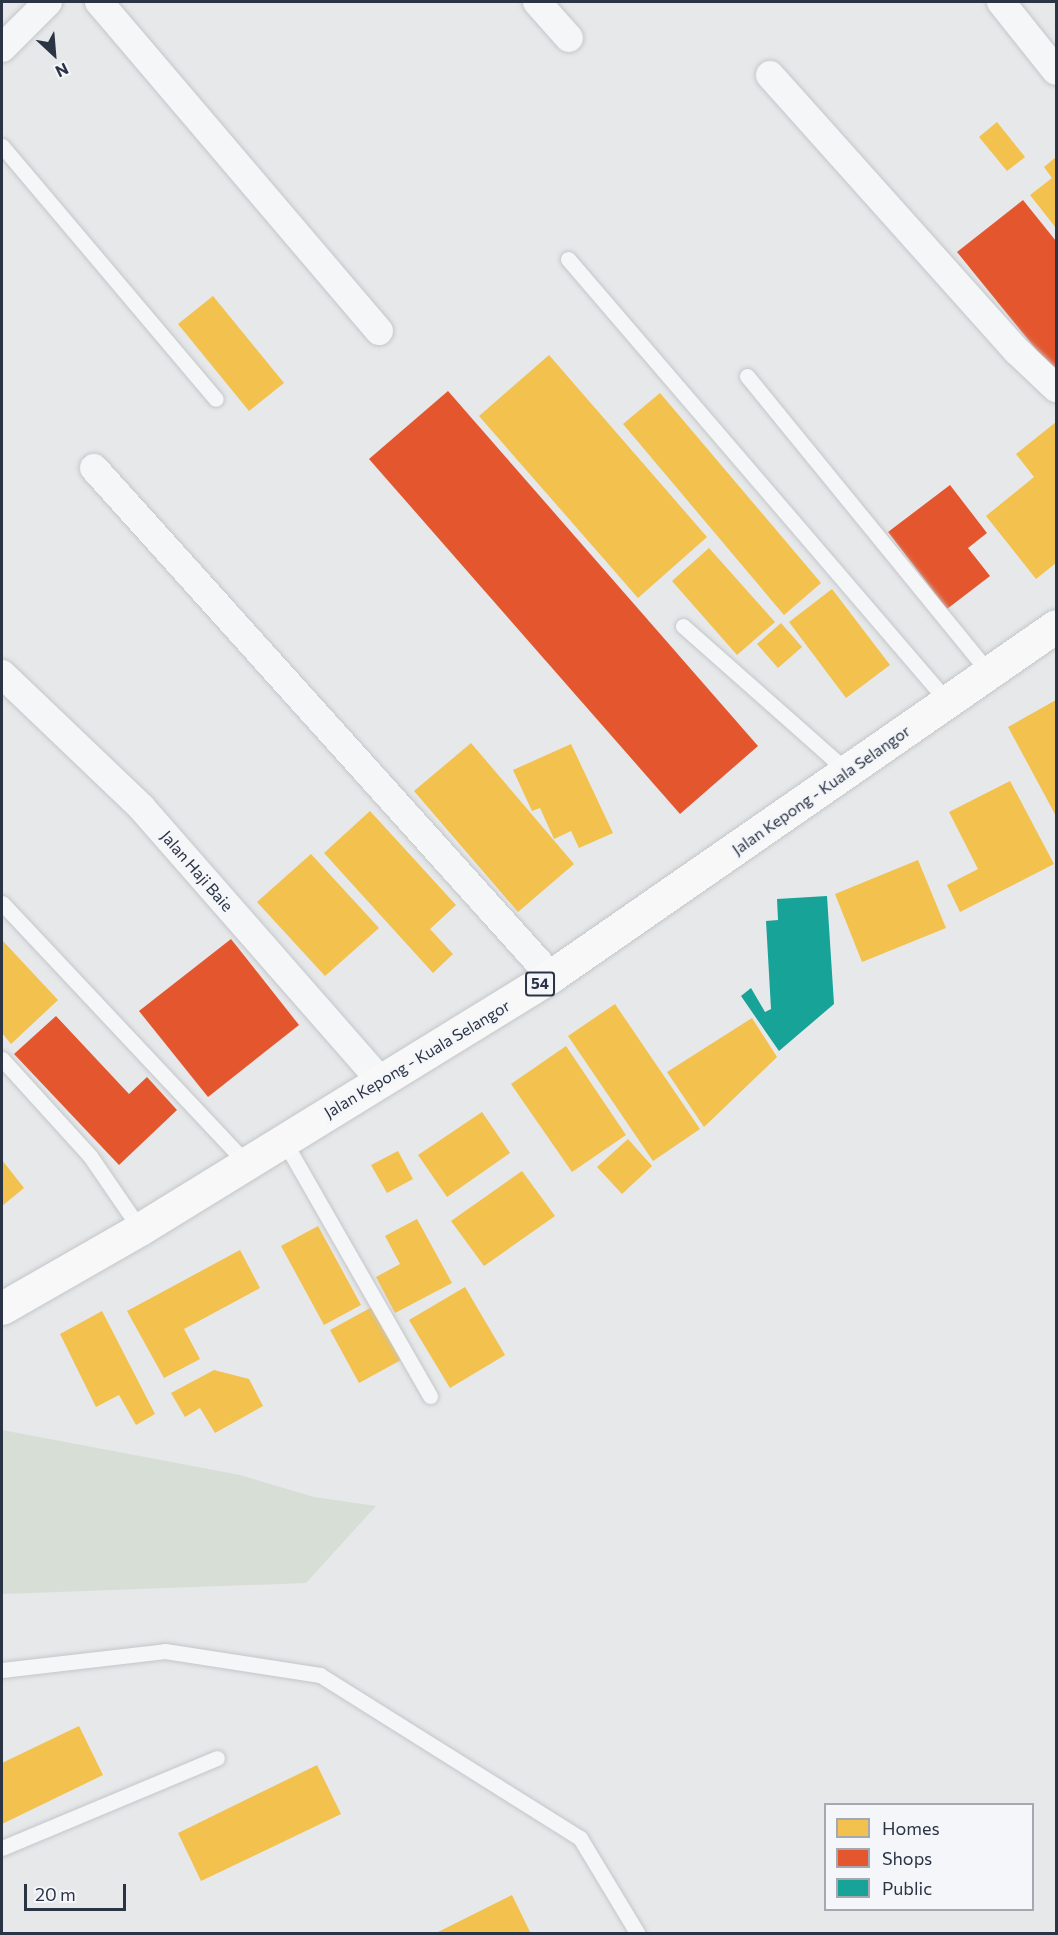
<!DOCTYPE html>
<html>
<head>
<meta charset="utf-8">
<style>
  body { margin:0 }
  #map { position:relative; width:1058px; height:1935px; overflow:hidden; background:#e6e8ea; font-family:Commissioner,sans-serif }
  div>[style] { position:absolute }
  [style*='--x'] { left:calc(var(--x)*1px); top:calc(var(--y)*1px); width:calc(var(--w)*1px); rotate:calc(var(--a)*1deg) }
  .green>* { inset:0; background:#d6ded6 }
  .homes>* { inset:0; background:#f2c14e }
  .shops>* { inset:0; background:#e4572e }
  .public>* { inset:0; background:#17a398 }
  .roads { filter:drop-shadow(0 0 2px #c4c6c8) drop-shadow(0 0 2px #c4c6c8) }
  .service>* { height:15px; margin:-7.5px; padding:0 7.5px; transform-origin:7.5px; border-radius:7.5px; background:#f5f6f7 }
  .minor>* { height:28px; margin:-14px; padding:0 14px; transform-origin:14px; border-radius:14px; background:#f5f6f7 }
  .trunk>* { height:33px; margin:-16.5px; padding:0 16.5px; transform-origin:16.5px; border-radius:16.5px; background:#f8f8f8 }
  span { translate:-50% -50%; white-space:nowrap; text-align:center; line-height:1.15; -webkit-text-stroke:6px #f4f6f9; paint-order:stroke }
  .shield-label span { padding:2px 4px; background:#f4f6f9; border:2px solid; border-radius:4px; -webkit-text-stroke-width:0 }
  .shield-label { font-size:15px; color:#2b3445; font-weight:700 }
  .street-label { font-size:16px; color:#2b3445 }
  .frame { position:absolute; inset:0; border:3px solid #2b3445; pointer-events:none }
  .legend { position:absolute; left:824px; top:1803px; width:210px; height:108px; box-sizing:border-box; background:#f4f6f9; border:2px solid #a4a8b1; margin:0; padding:8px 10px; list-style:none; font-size:18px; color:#2b3445 }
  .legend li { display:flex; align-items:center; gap:12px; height:30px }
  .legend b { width:30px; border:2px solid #a4a8b1 }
  .north { position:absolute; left:24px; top:24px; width:60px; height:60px; -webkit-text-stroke:4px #f4f6f9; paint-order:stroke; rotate:154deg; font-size:16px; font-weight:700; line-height:24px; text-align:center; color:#2b3445 }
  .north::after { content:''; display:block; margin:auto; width:21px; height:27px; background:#2b3445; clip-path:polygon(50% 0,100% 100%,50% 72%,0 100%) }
  .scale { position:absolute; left:24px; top:1884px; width:102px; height:27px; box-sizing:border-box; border:3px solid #2b3445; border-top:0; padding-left:8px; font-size:18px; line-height:21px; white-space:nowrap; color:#2b3445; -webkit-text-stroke:4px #f4f6f9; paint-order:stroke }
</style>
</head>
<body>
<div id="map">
  <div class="green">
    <div style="clip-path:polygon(2px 1430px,240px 1475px,314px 1497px,376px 1506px,306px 1583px,2px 1594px)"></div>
  </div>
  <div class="homes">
    <div style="clip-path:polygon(997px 122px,1025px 157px,1007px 171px,979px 137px)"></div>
    <div style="clip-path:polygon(1056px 157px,1056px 228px,1030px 195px,1052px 178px,1044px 167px)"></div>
    <div style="clip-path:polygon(213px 296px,284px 383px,249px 411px,178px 324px)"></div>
    <div style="clip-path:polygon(549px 355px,707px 537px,638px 598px,479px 416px)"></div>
    <div style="clip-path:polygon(660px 393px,821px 583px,784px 615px,623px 424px)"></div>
    <div style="clip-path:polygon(1056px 422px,1056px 563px,1036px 579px,986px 516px,1034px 477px,1016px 454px)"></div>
    <div style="clip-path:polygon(709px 548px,775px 622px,737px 655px,672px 581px)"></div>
    <div style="clip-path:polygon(832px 589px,890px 665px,846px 698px,789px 622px)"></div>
    <div style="clip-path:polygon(781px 623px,802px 647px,778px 668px,757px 644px)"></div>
    <div style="clip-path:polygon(1056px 700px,1056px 816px,1008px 727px)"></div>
    <div style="clip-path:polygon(471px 743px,574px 864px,518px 912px,414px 791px)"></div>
    <div style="clip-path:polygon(571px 744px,613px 833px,579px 848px,571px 831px,554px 839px,540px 808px,532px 811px,513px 770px)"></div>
    <div style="clip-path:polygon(1010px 781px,1054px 864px,960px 912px,947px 885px,978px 869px,949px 812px)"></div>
    <div style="clip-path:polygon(370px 811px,456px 905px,430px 929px,453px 954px,433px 973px,324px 853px)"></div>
    <div style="clip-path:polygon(311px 854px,379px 928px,325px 976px,257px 902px)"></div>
    <div style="clip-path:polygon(918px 860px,946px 928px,862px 962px,835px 894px)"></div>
    <div style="clip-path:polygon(2px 940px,58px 1000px,11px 1044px,2px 1033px)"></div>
    <div style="clip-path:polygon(615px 1004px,700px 1129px,653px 1161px,568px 1036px)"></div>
    <div style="clip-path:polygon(752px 1018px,777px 1057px,704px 1127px,667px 1072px)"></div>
    <div style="clip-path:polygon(566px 1046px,626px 1135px,572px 1172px,511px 1084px)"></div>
    <div style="clip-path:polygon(482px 1112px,510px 1153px,447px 1197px,418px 1155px)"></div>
    <div style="clip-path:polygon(628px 1139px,652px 1166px,622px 1194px,597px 1167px)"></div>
    <div style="clip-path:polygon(398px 1151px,413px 1179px,387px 1193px,371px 1165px)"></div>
    <div style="clip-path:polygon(2px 1160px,24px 1188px,2px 1206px)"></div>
    <div style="clip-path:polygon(522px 1171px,555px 1216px,484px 1266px,451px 1221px)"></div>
    <div style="clip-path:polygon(417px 1219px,452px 1283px,395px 1313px,376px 1277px,400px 1264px,385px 1236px)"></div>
    <div style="clip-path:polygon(318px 1226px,361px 1305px,324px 1325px,281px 1246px)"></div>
    <div style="clip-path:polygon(240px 1250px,260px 1288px,184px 1329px,200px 1359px,164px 1378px,127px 1311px)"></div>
    <div style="clip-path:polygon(465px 1287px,505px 1355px,450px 1388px,409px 1320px)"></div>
    <div style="clip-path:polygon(372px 1307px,401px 1360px,359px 1383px,330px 1330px)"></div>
    <div style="clip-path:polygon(102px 1311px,155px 1414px,136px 1425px,119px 1395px,96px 1407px,60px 1334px)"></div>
    <div style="clip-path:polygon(214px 1370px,249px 1379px,263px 1406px,215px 1433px,200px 1408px,185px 1417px,171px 1393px)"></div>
    <div style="clip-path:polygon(79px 1726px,103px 1775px,2px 1824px,2px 1763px)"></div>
    <div style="clip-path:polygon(317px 1765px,341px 1814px,201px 1881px,178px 1833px)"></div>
    <div style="clip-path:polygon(512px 1895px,531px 1934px,434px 1934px)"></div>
  </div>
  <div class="shops">
    <div style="clip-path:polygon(1023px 200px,1056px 241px,1056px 374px,957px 252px)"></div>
    <div style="clip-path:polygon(448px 391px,758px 746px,680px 814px,369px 459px)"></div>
    <div style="clip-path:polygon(950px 485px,987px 533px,968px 548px,990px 576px,947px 609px,888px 532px)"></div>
    <div style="clip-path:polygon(231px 939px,299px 1025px,208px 1097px,139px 1011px)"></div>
    <div style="clip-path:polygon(56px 1016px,129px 1094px,147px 1077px,177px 1110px,119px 1165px,14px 1054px)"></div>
  </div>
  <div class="public">
    <div style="clip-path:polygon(827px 896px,834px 1004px,779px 1051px,741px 996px,751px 988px,765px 1012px,771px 1009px,766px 921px,778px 920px,777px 899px)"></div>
  </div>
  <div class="roads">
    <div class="service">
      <div style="--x:2;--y:146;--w:331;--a:49.8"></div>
      <div style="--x:568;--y:259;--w:584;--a:49.38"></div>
      <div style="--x:747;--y:376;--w:383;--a:50.8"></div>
      <div style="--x:683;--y:626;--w:220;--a:41.5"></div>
      <div style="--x:2;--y:903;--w:357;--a:46.8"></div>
      <div style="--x:2;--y:1059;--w:131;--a:47.8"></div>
      <div style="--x:90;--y:1156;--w:88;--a:55.6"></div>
      <div style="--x:284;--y:1141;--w:294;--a:60.2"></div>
      <div style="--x:2;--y:1670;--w:164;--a:-6.6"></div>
      <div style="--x:165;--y:1651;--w:157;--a:8.8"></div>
      <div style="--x:320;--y:1675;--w:307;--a:32.1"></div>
      <div style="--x:580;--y:1838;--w:112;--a:58.9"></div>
      <div style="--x:2;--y:1848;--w:233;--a:-22.7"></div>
    </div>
    <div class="minor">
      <div style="--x:99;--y:2;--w:432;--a:49.6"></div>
      <div style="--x:537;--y:2;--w:48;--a:48.4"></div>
      <div style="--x:1001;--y:2;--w:88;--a:51.4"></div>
      <div style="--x:2;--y:48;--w:65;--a:-45"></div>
      <div style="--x:770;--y:75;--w:370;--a:48.2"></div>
      <div style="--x:1017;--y:351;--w:54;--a:43.5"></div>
      <div style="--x:94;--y:468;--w:683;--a:48.03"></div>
      <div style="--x:2;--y:674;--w:192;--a:43.7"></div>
      <div style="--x:141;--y:807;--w:364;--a:48.8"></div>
    </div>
    <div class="trunk">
      <div style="--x:2;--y:1308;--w:159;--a:-29.8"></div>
      <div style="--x:140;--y:1229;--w:483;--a:-31.6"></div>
      <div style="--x:551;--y:976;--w:614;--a:-34.72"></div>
    </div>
  </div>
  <div class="shield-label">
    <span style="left:540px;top:984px">54</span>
  </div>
  <div class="street-label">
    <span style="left:821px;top:790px;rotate:-35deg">Jalan Kepong - Kuala Selangor</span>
    <span style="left:197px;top:871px;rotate:49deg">Jalan Haji Baie</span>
    <span style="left:417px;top:1059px;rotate:-31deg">Jalan Kepong - Kuala Selangor</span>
  </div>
  <div class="frame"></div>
  <ul class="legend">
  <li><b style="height:16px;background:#f2c14e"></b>Homes</li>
  <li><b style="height:16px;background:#e4572e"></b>Shops</li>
  <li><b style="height:16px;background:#17a398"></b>Public</li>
  </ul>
  <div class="north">N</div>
  <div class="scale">20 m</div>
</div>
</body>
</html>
